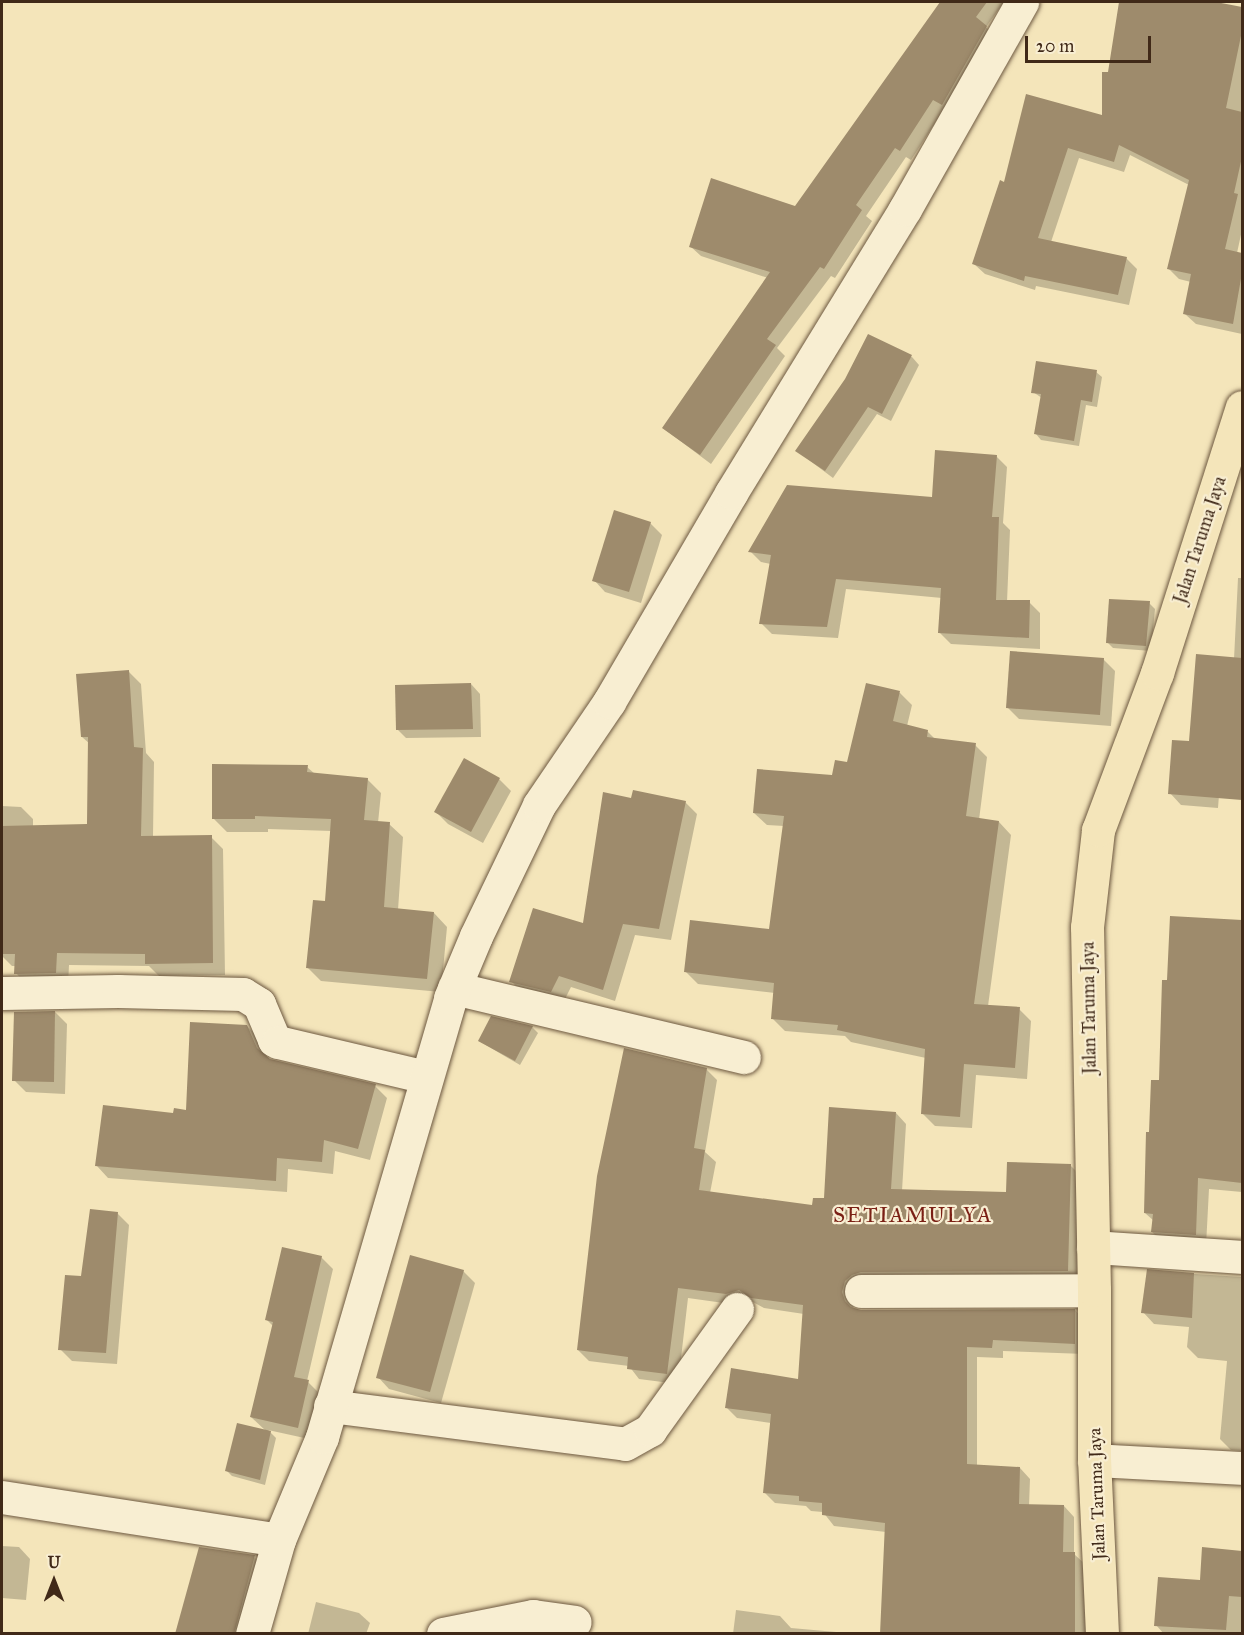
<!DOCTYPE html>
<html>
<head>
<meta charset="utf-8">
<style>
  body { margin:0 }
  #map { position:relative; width:1244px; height:1635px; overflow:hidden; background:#f4e5ba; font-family:"IM FELL Great Primer",serif }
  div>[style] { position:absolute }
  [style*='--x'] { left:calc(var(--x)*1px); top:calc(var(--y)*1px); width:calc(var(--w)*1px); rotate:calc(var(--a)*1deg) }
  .shadow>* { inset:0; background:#0003 }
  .building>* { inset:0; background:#9e8b6c }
  .roads { filter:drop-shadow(0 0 2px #6d5840) drop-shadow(0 0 2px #6d5840) }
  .minor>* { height:33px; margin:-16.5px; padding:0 16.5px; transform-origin:16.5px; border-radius:16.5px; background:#f8eed2 }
  .major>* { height:33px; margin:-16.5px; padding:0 16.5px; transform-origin:16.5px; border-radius:16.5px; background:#f4e5ba }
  span { translate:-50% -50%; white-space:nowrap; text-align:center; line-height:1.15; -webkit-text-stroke:4.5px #f8eed2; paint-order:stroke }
  .street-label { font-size:18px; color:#402918 }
  .quarter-label { font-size:21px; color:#7a1f14; letter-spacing:1.5px }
  .frame { position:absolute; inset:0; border:3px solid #402918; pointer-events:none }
  .north { position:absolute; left:24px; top:1551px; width:60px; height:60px; -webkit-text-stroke:4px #f8eed2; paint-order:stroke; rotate:0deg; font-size:16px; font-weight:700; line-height:24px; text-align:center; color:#402918 }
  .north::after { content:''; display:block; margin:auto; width:21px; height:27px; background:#402918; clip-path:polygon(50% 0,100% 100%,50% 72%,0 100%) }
  .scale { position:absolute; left:1025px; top:36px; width:126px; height:27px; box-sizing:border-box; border:3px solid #402918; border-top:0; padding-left:8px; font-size:18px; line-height:21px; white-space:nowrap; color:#402918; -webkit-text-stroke:4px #f8eed2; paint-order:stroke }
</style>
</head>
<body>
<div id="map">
  <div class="shadow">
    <div style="clip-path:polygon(941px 2px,1004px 2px,986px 27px,996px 37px,944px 109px,911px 160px,906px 157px,866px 216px,872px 221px,835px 278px,831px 276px,777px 348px,785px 356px,711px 464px,663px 428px,768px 278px,701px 256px,690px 246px,796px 208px)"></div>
    <div style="clip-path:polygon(1121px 2px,1209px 2px,1242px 9px,1242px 230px,1237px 253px,1242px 254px,1242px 334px,1196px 324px,1185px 314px,1191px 282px,1179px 279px,1168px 268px,1189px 185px,1130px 155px,1124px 172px,1079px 158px,1051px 242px,1126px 258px,1137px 269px,1129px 305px,1036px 286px,1035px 290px,985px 274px,974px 264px,1005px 184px,1103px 117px)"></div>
    <div style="clip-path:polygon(868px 336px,912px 357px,919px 365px,891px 421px,877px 414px,833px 478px,797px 451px,846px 380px)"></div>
    <div style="clip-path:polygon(1096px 372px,1102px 377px,1097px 407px,1086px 405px,1079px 446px,1041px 440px,1036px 434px,1042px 398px,1033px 392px)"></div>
    <div style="clip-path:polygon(996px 456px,1007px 467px,1003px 523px,1010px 530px,1007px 602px,1029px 602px,1040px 613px,1040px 649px,951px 644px,940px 633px,942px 598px,846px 589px,838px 638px,772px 634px,761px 623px,771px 564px,761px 562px,750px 551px,933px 499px)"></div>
    <div style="clip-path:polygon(650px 523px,662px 535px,641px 603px,605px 592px,594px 580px)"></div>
    <div style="clip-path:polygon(1238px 578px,1242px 578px,1242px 748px,1211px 746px,1222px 757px,1218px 808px,1181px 805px,1170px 793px,1202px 744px,1234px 659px)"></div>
    <div style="clip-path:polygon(1149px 603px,1155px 609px,1151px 651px,1113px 648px,1108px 643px)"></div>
    <div style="clip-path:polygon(1103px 659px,1115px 671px,1111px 726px,1019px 719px,1007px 707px)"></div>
    <div style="clip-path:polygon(129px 672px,141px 684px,146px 753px,154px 762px,153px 837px,211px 837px,223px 849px,225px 975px,159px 976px,149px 966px,69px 965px,68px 985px,28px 986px,16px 973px,16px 966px,12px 966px,2px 956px,2px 806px,21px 807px,33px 819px,33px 827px,88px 826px,90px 744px,82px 737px)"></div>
    <div style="clip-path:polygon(471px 684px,480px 694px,481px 737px,406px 738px,397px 729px)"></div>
    <div style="clip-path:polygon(867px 685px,900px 693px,912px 705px,907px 726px,928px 732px,936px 740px,975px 745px,987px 757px,979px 820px,999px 822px,1011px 835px,988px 1006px,1019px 1009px,1031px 1021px,1027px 1079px,976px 1075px,972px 1128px,935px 1126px,922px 1113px,926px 1058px,851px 1042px,845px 1036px,785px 1031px,772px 1018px,775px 993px,698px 984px,685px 971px,770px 931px,784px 826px,767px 825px,754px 813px,833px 777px,848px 764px)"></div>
    <div style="clip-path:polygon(307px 767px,315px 774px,367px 779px,381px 793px,378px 823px,389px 824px,403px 837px,398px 910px,434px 913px,447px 927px,441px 992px,321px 981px,307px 967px,327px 903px,332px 831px,268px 829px,268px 832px,227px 832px,213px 818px)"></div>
    <div style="clip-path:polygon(499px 779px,511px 791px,483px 843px,448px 824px,436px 812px)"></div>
    <div style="clip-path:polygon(685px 802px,697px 814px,671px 940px,635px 935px,615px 1001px,571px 987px,563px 1003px,523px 993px,511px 981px,584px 925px)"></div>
    <div style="clip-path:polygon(1171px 918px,1242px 922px,1242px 1081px,1170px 1078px,1168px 982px)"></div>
    <div style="clip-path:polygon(55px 1012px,67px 1024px,65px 1094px,26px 1092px,14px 1080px)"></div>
    <div style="clip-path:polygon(247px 1026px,259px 1038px,268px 1059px,375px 1086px,387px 1098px,370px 1160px,335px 1151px,333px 1174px,288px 1169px,287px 1192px,108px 1178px,97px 1166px,175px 1115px,187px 1111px)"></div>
    <div style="clip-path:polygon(532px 1027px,538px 1033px,520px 1065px,479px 1041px)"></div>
    <div style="clip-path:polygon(706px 1069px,717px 1080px,705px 1152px,716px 1162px,710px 1193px,814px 1207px,825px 1200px,896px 1113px,906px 1124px,902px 1191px,1007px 1194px,1070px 1165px,1081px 1176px,1078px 1282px,852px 1302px,854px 1310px,861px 1311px,1075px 1310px,1085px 1321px,1085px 1354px,1003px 1351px,1003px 1358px,977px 1357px,977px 1466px,1020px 1468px,1030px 1479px,1029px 1506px,1064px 1506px,1074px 1517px,1074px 1554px,1086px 1565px,1090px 1634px,881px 1634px,886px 1532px,834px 1526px,823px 1512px,811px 1511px,806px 1506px,775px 1503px,764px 1492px,771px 1423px,737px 1418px,727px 1408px,799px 1381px,804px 1314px,764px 1308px,751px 1301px,738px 1305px,688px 1298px,678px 1384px,639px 1379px,629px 1366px,589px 1361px,578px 1350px)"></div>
    <div style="clip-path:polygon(1152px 1096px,1242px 1116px,1242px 1192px,1209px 1189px,1206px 1246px,1164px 1243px,1152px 1232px,1154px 1221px,1145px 1213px)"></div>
    <div style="clip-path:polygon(117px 1213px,129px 1225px,117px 1364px,72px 1361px,60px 1349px,82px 1278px)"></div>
    <div style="clip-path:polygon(321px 1257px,333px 1269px,307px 1381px,320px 1394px,309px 1439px,268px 1430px,276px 1438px,265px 1485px,232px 1476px,226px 1470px,266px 1431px,251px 1417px,274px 1327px,267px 1320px)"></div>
    <div style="clip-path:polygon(463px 1271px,475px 1283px,441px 1403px,389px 1389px,378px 1377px)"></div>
    <div style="clip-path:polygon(1148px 1271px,1242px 1277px,1242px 1451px,1231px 1450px,1220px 1439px,1227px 1361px,1198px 1358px,1187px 1347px,1189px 1327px,1154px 1324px,1143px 1312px)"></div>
    <div style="clip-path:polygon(2px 1546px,19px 1547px,30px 1559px,26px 1600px,2px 1598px)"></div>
    <div style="clip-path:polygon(1203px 1549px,1242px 1552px,1242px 1634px,1164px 1634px,1156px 1625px,1201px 1581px)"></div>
    <div style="clip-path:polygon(254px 1557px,266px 1568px,248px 1634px,175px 1634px)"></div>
    <div style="clip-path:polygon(316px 1602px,359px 1613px,370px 1623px,366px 1634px,308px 1634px)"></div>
    <div style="clip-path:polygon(736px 1610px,780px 1616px,791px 1628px,859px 1634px,733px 1634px)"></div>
  </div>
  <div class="building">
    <div style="clip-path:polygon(940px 2px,987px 2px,976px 17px,987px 26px,942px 105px,933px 100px,900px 151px,895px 148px,856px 205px,862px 210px,824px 269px,820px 267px,767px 339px,776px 345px,700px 455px,662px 428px,770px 272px,689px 247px,711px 178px,795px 206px)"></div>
    <div style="clip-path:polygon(1119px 2px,1216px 2px,1242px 7px,1242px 31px,1226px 108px,1242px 112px,1242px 157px,1234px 193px,1238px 194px,1225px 249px,1242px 253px,1242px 273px,1233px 324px,1183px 314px,1191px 274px,1167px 269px,1189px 180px,1119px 145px,1114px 162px,1068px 148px,1038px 238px,1127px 257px,1118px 295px,1025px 276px,1024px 281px,972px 264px,1000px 180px,1004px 182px,1026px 94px,1102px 115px,1102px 72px,1108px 72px)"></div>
    <div style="clip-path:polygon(868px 334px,912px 355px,882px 414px,868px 407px,825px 471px,795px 451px,845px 379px)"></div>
    <div style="clip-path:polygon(1036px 361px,1097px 370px,1092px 402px,1081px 400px,1074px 441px,1034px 434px,1041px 394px,1031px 393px)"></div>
    <div style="clip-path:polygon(935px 450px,997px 455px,992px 517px,999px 517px,996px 600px,1030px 600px,1029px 638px,938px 633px,941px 588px,836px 579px,827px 627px,759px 624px,771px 555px,748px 552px,787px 485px,932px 497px)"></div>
    <div style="clip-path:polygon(614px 510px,651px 522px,629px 592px,592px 581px)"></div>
    <div style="clip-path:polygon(1109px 599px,1150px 601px,1146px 646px,1106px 643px)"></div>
    <div style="clip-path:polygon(1010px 651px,1104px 658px,1100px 715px,1006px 708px)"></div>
    <div style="clip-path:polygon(1196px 654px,1242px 658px,1242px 800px,1168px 794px,1172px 740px,1189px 741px)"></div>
    <div style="clip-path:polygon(129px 670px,134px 747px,143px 748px,141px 836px,212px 835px,213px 963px,145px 964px,145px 954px,57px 953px,56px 973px,14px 974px,15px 954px,2px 954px,2px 826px,87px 824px,88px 737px,81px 737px,76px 674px)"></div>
    <div style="clip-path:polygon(471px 683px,473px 729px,396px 730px,395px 685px)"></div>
    <div style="clip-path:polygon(866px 683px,900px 691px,893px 721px,928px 730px,927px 737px,976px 743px,966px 816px,999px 821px,974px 1004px,1020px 1007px,1015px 1068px,964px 1064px,960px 1117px,921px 1114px,925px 1049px,837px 1030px,838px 1025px,771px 1019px,774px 983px,684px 972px,690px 920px,769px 929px,784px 816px,753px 813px,757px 769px,832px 775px,835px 760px,847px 762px)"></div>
    <div style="clip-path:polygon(464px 758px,500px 778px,471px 832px,434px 812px)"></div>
    <div style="clip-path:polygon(212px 764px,308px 765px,307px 772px,368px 778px,364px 820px,390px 822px,384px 907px,434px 912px,427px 979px,306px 968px,313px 900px,325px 901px,331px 819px,255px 816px,255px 819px,212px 819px)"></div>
    <div style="clip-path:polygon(633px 790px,686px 801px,659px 929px,623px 924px,603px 990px,559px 976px,551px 992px,509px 982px,533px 908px,583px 923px,603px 792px,631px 798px)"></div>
    <div style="clip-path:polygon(1170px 916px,1242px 920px,1242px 1183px,1198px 1178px,1196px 1235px,1151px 1232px,1153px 1214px,1144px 1213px,1146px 1132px,1149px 1132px,1151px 1080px,1159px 1080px,1162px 980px,1167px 980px)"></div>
    <div style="clip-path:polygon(55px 1011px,54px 1082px,12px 1081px,14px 1012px)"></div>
    <div style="clip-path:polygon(491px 1016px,533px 1026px,515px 1061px,478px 1041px)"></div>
    <div style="clip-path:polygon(190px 1022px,247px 1025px,257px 1048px,270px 1059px,376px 1084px,358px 1149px,324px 1140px,322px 1162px,277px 1158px,276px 1181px,95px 1166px,103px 1105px,173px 1113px,174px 1108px,186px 1110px)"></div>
    <div style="clip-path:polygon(624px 1048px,707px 1068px,694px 1148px,705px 1150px,699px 1190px,812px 1205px,813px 1198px,824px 1198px,829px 1107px,896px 1112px,891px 1189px,1006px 1192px,1007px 1162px,1071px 1164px,1068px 1271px,861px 1272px,852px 1275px,845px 1281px,842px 1292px,845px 1301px,851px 1307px,861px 1310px,1075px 1309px,1075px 1344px,993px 1340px,992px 1348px,967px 1347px,967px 1464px,1020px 1467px,1019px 1504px,1064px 1505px,1063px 1552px,1075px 1552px,1075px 1634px,880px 1634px,885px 1523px,822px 1515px,822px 1503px,799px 1501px,799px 1496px,763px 1493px,771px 1414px,725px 1408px,731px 1368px,798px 1379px,803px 1305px,751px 1298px,739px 1290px,726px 1294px,678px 1288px,667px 1374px,627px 1369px,628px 1357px,577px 1350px,597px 1176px)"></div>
    <div style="clip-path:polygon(90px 1209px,118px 1212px,106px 1353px,58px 1350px,65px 1275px,81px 1276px)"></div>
    <div style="clip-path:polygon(282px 1247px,322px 1256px,294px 1377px,309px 1380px,298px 1428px,250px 1417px,273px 1322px,265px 1320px)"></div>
    <div style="clip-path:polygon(410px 1255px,464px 1270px,430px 1392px,376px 1378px)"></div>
    <div style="clip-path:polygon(1147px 1269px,1194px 1273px,1192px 1318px,1141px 1313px)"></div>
    <div style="clip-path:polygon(237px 1423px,271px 1431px,260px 1480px,225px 1471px)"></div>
    <div style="clip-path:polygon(199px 1547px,255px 1555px,234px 1634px,175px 1634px)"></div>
    <div style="clip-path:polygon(1202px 1547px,1242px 1551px,1242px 1597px,1229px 1596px,1226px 1630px,1154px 1626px,1158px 1577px,1200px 1580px)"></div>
  </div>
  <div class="roads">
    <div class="minor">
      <div style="--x:454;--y:988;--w:298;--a:13.4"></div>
      <div style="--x:2;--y:993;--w:116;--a:-1"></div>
      <div style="--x:118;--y:991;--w:125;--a:1.4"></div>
      <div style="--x:243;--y:994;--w:19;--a:32"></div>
      <div style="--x:259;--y:1004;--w:39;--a:67"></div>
      <div style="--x:274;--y:1040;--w:4;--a:27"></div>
      <div style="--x:278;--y:1042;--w:152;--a:13.3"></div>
      <div style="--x:1093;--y:1247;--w:149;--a:3.8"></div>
      <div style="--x:861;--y:1291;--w:233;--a:-0.2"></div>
      <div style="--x:330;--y:1406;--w:297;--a:7.3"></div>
      <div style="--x:625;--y:1444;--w:29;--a:-29"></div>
      <div style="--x:650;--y:1430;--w:149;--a:-54.3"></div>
      <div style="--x:1094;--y:1460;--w:148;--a:3.1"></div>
      <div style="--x:2;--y:1497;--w:280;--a:8.8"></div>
      <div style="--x:252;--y:1634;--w:98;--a:-74"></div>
      <div style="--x:279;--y:1540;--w:112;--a:-67.3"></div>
      <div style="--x:322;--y:1437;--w:457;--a:-73.7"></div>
      <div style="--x:450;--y:998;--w:67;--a:-67.2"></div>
      <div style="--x:476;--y:936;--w:145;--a:-64.3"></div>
      <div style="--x:539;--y:805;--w:125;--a:-55.8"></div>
      <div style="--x:609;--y:702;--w:242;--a:-59.7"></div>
      <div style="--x:731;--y:493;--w:333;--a:-58.5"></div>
      <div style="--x:905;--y:209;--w:238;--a:-60.5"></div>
      <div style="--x:443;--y:1634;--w:92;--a:-11.3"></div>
      <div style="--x:533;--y:1616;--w:42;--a:8.1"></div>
    </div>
    <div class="major">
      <div style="--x:1102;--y:1634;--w:174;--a:-92.6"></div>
      <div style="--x:1094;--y:1460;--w:170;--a:-90"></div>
      <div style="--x:1094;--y:1290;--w:363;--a:-91.1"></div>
      <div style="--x:1087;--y:927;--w:98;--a:-83.5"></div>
      <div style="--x:1098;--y:830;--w:168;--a:-69.4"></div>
      <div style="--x:1157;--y:673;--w:279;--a:-72.3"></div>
    </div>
  </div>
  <div class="street-label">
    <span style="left:1200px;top:540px;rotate:-72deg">Jalan Taruma Jaya</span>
    <span style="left:1089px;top:1008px;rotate:-91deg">Jalan Taruma Jaya</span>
    <span style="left:1097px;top:1494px;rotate:-92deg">Jalan Taruma Jaya</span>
  </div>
  <div class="quarter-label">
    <span style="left:913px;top:1215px">SETIAMULYA</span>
  </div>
  <div class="frame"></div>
  <div class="north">U</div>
  <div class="scale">20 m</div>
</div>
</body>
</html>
